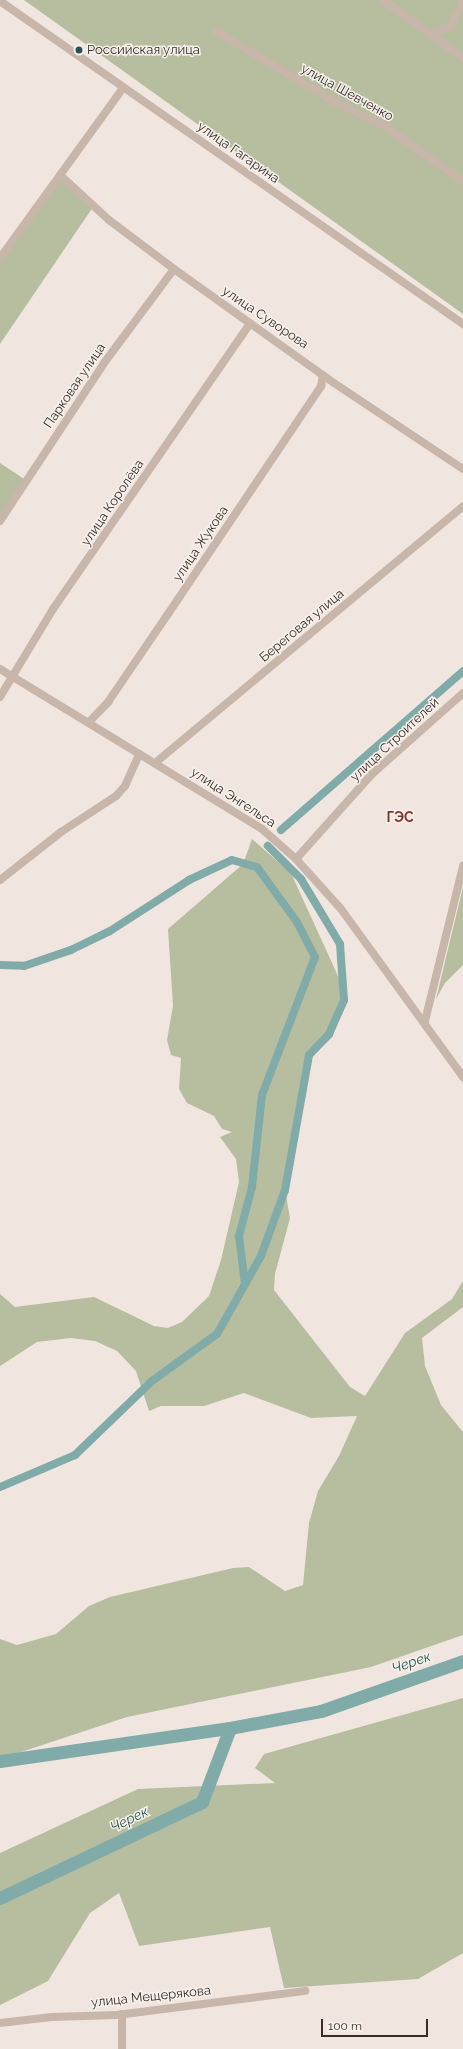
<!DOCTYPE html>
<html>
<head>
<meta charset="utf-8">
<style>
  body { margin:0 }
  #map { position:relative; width:463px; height:2049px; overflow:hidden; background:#f0e6df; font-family:Raleway,sans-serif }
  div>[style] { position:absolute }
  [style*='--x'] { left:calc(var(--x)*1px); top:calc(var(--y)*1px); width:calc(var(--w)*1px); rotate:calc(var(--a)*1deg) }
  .green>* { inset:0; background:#b7bea0 }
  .canal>* { height:8px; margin:-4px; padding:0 4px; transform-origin:4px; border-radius:4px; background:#80aba9 }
  .river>* { height:13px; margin:-6.5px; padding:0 6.5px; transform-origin:6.5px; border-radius:6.5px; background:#80aba9 }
  .minor>* { height:8px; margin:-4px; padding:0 4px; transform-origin:4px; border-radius:4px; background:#c8b6ab }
  .dots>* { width:11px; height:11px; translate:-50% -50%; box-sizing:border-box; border:2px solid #f8f1eb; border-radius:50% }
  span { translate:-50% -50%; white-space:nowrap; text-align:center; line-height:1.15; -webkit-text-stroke:3px #f8f1eb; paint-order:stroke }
  .poi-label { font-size:13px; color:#362d2a }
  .left { translate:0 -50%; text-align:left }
  .street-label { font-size:13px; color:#362d2a }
  .neighbourhood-label { font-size:14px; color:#7e362a; font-weight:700 }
  .water-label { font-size:14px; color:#235453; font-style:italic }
  .scale { position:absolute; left:321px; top:2019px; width:107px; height:18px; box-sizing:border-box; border:2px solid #362d2a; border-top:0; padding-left:5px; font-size:12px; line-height:14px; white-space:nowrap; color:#362d2a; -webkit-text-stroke:3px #f8f1eb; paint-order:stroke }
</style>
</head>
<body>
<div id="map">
  <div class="green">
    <div style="clip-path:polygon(24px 0,463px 0,463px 314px)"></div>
    <div style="clip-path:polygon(60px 175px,93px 207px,0 344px,0 258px)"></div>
    <div style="clip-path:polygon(0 463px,27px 481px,0 521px)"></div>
    <div style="clip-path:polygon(252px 839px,291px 873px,343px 987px,344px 1000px,329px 1034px,309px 1055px,285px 1190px,290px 1218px,275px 1274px,274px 1290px,350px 1387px,365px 1396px,405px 1333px,452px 1299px,463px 1281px,463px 1307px,422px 1338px,425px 1366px,441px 1405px,463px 1432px,463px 1635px,371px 1667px,127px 1717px,0 1759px,0 1639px,17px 1645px,56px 1634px,89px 1606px,110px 1597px,233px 1568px,249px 1567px,285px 1591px,303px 1585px,309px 1523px,318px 1491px,339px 1456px,357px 1416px,311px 1418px,244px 1393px,204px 1406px,161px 1406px,149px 1411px,136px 1371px,117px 1351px,95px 1341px,71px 1338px,37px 1342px,0 1366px,0 1294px,15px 1307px,94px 1297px,154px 1326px,168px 1328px,182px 1322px,209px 1296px,221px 1260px,239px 1182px,236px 1159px,220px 1137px,232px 1132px,222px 1129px,214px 1116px,187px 1103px,179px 1089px,181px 1058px,171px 1055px,167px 1040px,173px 1006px,168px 929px,243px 864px)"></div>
    <div style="clip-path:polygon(463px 887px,463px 965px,445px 983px,436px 999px)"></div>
    <div style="clip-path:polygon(463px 1698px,463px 1953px,418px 1979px,284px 1988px,270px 1927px,139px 1946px,119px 1893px,90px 1913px,48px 1981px,0 2005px,0 1853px,138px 1789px,275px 1783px,255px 1768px,264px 1754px)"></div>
  </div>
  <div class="canal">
    <div style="--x:281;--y:830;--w:242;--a:-41.1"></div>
    <div style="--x:0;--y:965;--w:24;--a:2"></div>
    <div style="--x:24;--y:966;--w:50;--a:-18.8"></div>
    <div style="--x:71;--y:950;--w:43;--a:-26"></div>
    <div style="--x:110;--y:931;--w:94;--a:-32.8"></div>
    <div style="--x:189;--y:880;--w:47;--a:-24.9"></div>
    <div style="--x:232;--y:860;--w:26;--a:16"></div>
    <div style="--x:257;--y:867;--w:68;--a:54"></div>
    <div style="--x:297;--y:922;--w:39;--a:63"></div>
    <div style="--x:315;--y:957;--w:148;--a:111"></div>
    <div style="--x:262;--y:1095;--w:93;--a:96.2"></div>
    <div style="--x:252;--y:1187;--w:51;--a:104.9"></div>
    <div style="--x:239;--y:1236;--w:48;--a:82.9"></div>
    <div style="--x:0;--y:1487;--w:82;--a:-23.1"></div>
    <div style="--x:75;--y:1455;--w:107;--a:-43.9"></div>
    <div style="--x:152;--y:1381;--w:80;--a:-35.9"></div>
    <div style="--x:217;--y:1334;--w:90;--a:-60.6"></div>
    <div style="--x:261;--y:1256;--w:70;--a:-70"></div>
    <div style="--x:285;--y:1190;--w:137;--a:-79.9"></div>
    <div style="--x:309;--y:1055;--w:29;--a:-46"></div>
    <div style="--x:329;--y:1034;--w:37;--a:-66"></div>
    <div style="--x:344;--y:1000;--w:56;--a:-94.1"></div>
    <div style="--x:340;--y:944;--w:76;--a:-121"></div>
    <div style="--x:301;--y:879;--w:47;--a:-135"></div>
  </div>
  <div class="river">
    <div style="--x:0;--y:1761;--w:232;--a:-8.2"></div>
    <div style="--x:0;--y:1898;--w:224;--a:-25.4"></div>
    <div style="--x:202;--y:1802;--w:79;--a:-69.3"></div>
    <div style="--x:230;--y:1728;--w:93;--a:-10.6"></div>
    <div style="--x:321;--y:1711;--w:151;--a:-19.4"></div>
  </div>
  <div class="minor">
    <div style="--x:383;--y:0;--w:99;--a:35.9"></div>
    <div style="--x:0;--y:1;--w:565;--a:34.9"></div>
    <div style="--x:216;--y:31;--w:139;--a:30.8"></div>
    <div style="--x:335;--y:102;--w:51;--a:25.6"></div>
    <div style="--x:381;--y:124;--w:100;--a:34.8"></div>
    <div style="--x:430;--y:35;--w:22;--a:-22"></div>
    <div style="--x:450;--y:27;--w:27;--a:-62"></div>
    <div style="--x:60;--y:175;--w:67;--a:42.6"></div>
    <div style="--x:109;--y:220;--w:81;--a:37"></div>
    <div style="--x:174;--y:269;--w:196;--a:35.5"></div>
    <div style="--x:334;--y:383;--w:155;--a:33.7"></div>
    <div style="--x:0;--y:258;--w:210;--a:-54.1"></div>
    <div style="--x:0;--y:521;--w:189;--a:-56.6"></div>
    <div style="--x:104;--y:363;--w:117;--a:-53.3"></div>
    <div style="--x:0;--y:669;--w:307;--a:31.4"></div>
    <div style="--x:262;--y:829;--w:45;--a:41.4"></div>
    <div style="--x:296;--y:859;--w:67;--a:48"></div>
    <div style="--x:341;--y:909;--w:208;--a:54"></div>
    <div style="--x:0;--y:697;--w:103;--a:-58.9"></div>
    <div style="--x:53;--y:609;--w:347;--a:-55.4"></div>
    <div style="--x:89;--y:722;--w:28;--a:-46"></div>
    <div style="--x:108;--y:702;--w:107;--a:-55.7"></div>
    <div style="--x:168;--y:614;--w:275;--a:-56.1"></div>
    <div style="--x:321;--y:386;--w:11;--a:-80"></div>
    <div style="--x:155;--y:763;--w:401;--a:-39.8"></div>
    <div style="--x:296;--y:859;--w:113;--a:-48.2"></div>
    <div style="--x:371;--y:775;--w:123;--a:-41.7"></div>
    <div style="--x:0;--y:880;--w:78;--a:-38.2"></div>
    <div style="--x:61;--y:832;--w:66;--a:-33.2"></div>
    <div style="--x:116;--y:796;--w:13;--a:-48"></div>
    <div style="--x:125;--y:786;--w:35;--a:-66"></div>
    <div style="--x:425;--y:1021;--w:160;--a:-76.2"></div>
    <div style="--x:122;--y:2014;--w:35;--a:90"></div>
    <div style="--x:0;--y:2023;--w:52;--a:-6.6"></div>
    <div style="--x:52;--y:2017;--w:65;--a:-1.8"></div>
    <div style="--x:117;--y:2015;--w:190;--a:-7.3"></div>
  </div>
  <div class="dots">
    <div style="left:79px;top:50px;background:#235453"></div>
  </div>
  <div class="poi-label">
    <span class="left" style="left:87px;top:50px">Российская улица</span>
  </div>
  <div class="street-label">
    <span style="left:347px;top:93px;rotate:29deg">улица Шевченко</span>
    <span style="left:238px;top:153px;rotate:35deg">улица Гагарина</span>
    <span style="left:265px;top:318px;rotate:34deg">улица Суворова</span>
    <span style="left:75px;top:386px;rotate:-56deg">Парковая улица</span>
    <span style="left:113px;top:503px;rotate:-56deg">улица Королёва</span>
    <span style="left:201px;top:544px;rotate:-56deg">улица Жукова</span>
    <span style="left:302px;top:626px;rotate:-40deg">Береговая улица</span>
    <span style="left:395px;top:740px;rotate:-43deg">улица Строителей</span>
    <span style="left:233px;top:798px;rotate:33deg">улица Энгельса</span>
    <span style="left:151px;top:1997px;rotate:-6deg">улица Мещерякова</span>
  </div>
  <div class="neighbourhood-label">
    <span style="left:400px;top:817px">ГЭС</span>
  </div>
  <div class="water-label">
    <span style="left:411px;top:1662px;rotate:-19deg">Черек</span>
    <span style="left:129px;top:1819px;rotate:-26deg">Черек</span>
  </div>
  <div class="scale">100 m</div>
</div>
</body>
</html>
